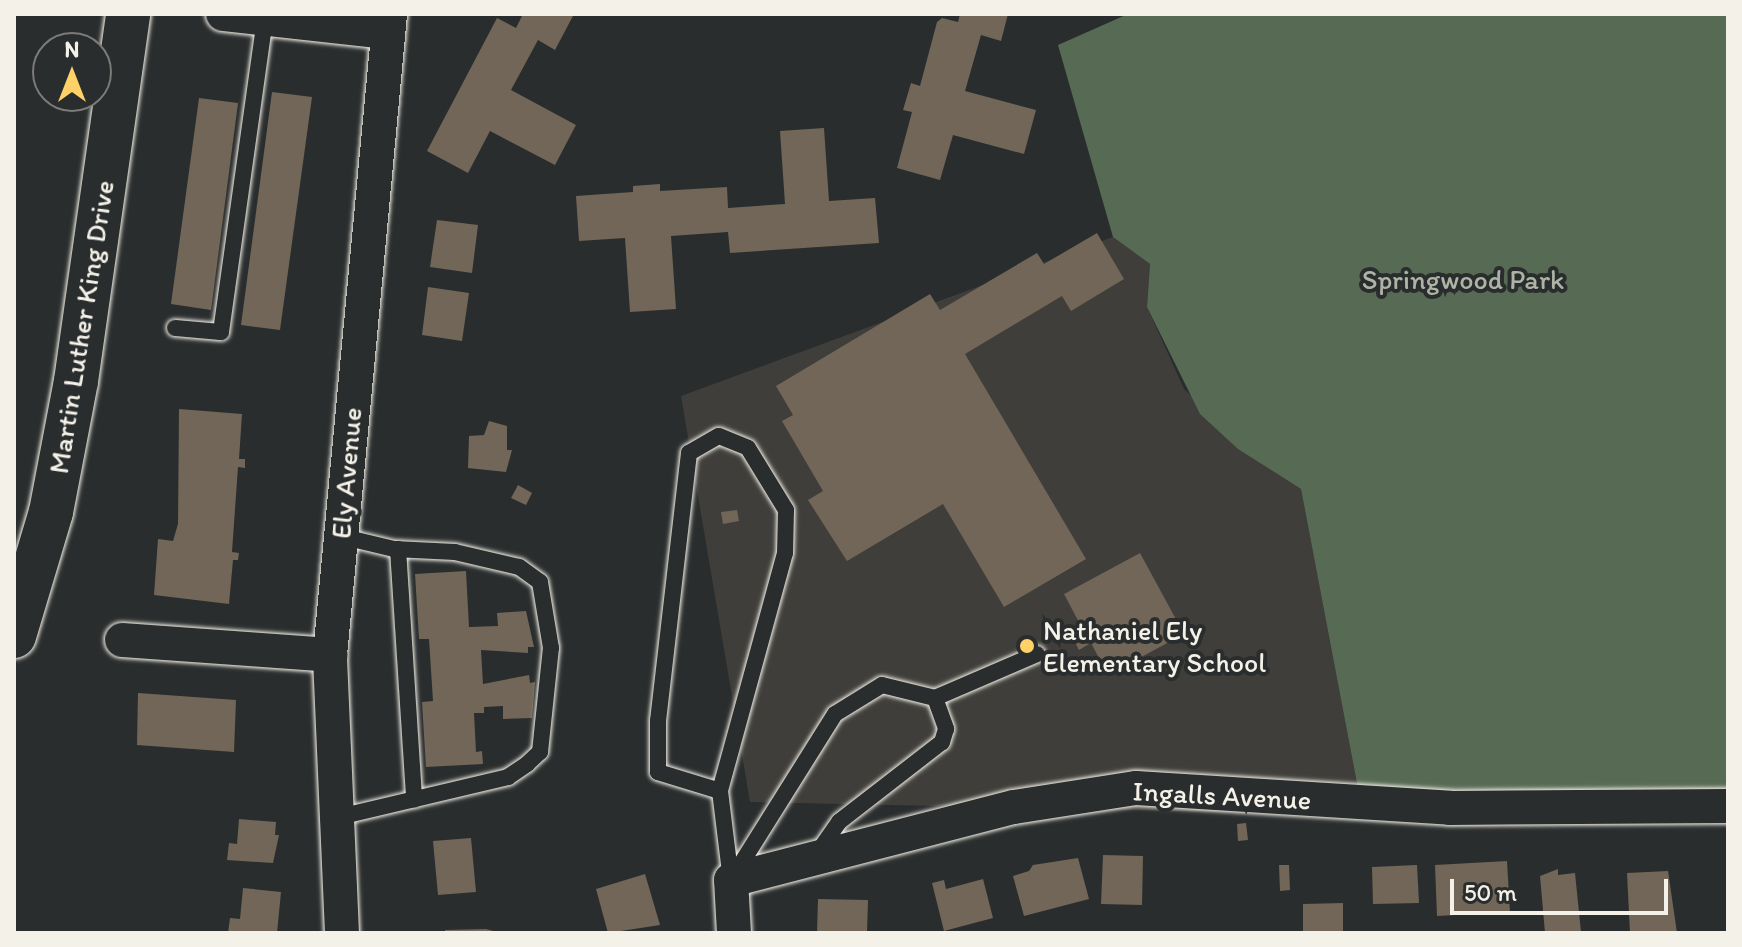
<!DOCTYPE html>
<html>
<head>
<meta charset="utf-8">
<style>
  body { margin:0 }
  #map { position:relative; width:1742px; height:947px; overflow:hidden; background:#2a2d2e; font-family:Itim,sans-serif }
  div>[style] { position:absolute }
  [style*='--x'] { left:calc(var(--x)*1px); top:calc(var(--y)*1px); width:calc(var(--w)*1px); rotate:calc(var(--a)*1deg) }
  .built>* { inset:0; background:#3f3e3a }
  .green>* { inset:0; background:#576a54 }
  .building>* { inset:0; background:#716657 }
  .roads { filter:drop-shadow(0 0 2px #f4f1e8) drop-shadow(0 0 2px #f4f1e8) }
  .lane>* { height:16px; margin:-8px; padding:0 8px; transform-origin:8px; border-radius:8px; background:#2a2d2e }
  .street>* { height:34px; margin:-17px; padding:0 17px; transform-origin:17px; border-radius:17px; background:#2a2d2e }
  .secondary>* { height:44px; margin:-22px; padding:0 22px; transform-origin:22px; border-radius:22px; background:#2a2d2e }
  .dots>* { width:22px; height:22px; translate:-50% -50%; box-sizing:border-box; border:4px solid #2a2d2e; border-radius:50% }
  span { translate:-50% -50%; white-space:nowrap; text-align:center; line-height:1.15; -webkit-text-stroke:8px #2a2d2e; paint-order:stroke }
  .park-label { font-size:28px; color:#adb4a5 }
  .street-label { font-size:28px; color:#f4f1e8 }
  .poi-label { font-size:28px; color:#f4f1e8 }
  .left { translate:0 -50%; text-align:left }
  .frame { position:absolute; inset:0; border:16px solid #f4f1e8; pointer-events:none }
  .north { position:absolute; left:32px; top:32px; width:80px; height:80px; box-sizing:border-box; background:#2a2d2e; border:2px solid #7b7b78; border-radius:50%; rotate:0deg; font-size:22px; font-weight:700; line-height:32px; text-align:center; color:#f4f1e8 }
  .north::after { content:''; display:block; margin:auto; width:28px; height:36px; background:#ffd166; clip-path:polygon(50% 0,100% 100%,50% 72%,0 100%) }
  .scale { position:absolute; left:1450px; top:879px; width:218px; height:36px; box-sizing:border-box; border:4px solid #f4f1e8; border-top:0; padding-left:10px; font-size:24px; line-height:28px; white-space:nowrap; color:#f4f1e8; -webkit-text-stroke:6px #2a2d2e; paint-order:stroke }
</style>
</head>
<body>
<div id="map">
  <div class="built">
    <div style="clip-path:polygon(1113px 237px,1150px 264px,1147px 307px,1184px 389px,1264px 465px,1301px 489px,1363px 815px,750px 802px,681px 396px)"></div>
  </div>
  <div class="green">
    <div style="clip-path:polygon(1128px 14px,1728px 14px,1728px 823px,1363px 815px,1301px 489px,1238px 449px,1200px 414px,1147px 307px,1150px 264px,1113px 237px,1058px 45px)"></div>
  </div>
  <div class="building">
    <div style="clip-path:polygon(523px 14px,574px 14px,555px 50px,538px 40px,511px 90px,576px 125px,555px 165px,490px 131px,468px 173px,427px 151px,497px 18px,516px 28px)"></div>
    <div style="clip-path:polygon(960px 14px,1008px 14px,1001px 41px,981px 35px,965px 91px,1036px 110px,1024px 154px,953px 135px,940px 180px,897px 168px,912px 112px,903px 110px,911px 83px,920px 86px,937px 22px,942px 18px,958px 22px)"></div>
    <div style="clip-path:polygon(272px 92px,312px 97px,280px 330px,241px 325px)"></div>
    <div style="clip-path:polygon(199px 98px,238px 103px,211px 310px,171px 304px)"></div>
    <div style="clip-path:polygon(824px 128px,829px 201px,875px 198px,879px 243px,730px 253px,728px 232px,671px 236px,676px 309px,630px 312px,625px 238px,579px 241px,576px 196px,633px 192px,633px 186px,660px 184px,660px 191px,727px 187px,728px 208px,785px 204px,780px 131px)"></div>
    <div style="clip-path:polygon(437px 220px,478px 225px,472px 273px,430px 267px)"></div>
    <div style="clip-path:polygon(1097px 233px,1124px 279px,1071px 311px,1062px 296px,965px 354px,1086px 559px,1004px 607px,943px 504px,847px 561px,808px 500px,823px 491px,782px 421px,793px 415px,776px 386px,930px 294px,940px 310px,1037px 253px,1044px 264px)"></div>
    <div style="clip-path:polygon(428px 287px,469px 293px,462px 341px,422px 335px)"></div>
    <div style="clip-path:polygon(179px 409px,242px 414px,239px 459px,245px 459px,245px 468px,238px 467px,232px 552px,239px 553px,238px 560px,233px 560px,229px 604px,154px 595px,158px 539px,173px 541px,178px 524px)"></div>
    <div style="clip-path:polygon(489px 421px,507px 426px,507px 450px,512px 450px,506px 472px,468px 468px,469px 436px,484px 435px)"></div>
    <div style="clip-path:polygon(518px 485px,532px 493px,526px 505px,511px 498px)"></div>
    <div style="clip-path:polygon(737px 510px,739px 521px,723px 524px,721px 512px)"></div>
    <div style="clip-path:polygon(1140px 553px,1184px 634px,1108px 675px,1091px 643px,1079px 650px,1071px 635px,1082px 628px,1064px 594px)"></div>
    <div style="clip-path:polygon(466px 571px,469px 627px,498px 626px,497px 613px,526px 611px,534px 647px,528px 647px,528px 653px,481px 650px,483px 684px,529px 675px,530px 683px,535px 682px,532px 718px,503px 719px,503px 706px,484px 707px,484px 713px,474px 713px,476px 752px,482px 751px,483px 764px,426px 767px,422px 702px,433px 701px,429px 639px,419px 639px,415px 574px)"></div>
    <div style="clip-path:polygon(138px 693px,236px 700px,234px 752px,137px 745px)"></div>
    <div style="clip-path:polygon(239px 819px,276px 822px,275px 835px,279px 835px,273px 863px,227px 860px,229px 843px,237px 844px)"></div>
    <div style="clip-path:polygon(1246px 823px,1248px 840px,1238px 841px,1237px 824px)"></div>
    <div style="clip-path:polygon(471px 838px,476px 892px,438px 895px,433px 841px)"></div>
    <div style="clip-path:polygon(1103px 855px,1143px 856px,1142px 905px,1101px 904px)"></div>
    <div style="clip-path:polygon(1078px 858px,1089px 899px,1024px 916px,1013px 876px,1029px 871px,1033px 865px)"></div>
    <div style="clip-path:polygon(1507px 861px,1510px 912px,1437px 916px,1435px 865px)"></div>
    <div style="clip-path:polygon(1279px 865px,1289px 865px,1290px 890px,1280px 891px)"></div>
    <div style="clip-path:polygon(1417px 865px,1419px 903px,1373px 904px,1372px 867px)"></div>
    <div style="clip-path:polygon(1558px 869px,1558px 875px,1575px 873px,1581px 932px,1545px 933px,1540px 876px)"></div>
    <div style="clip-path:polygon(1668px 871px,1677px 933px,1630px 933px,1627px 873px)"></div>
    <div style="clip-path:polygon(645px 874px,660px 925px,608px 933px,596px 889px)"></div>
    <div style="clip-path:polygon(983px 879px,993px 918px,944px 931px,932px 883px,944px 880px,946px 889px)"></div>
    <div style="clip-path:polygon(243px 888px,281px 892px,277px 933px,228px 933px,230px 918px,240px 919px)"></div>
    <div style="clip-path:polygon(818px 899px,868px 900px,867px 933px,817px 933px)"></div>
    <div style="clip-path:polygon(1343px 903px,1343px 933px,1303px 933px,1303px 904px)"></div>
    <div style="clip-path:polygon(486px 929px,501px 933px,445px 933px,445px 930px)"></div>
  </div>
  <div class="roads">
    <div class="lane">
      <div style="--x:175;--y:328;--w:46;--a:5"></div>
      <div style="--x:221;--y:332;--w:317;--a:-82"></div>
      <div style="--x:398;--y:549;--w:251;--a:86.3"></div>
      <div style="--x:935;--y:698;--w:111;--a:-23.3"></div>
      <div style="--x:720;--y:791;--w:65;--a:-163"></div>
      <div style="--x:658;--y:772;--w:51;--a:-90"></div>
      <div style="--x:658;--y:721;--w:270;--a:-83.4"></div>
      <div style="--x:689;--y:453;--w:34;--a:-30"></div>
      <div style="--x:719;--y:436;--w:31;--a:22"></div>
      <div style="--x:748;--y:448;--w:73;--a:58.5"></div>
      <div style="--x:786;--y:510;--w:43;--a:91.3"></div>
      <div style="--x:785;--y:553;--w:247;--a:105.3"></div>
      <div style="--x:720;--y:791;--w:90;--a:83"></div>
      <div style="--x:339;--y:817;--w:174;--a:-13.3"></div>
      <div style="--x:508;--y:777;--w:23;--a:-34"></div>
      <div style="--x:527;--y:764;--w:18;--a:-43"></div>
      <div style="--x:540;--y:752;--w:105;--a:-84"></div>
      <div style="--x:551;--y:648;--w:67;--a:-99.5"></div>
      <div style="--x:540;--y:582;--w:26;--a:-144"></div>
      <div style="--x:519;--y:567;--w:66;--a:-166.8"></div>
      <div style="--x:455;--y:552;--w:61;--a:-177.2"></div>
      <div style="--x:394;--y:549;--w:56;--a:-166.5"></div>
      <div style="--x:734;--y:875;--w:190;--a:-57.9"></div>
      <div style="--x:835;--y:714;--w:55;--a:-31.7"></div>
      <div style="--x:882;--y:685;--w:55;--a:13.8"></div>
      <div style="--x:935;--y:698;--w:33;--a:70"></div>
      <div style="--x:946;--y:729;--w:14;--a:107"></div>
      <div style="--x:942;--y:742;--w:130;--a:142.2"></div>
      <div style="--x:839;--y:822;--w:40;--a:124.9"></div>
    </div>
    <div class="street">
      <div style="--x:223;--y:14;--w:164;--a:6.3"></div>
      <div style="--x:122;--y:640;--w:209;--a:4.1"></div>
      <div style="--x:342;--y:933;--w:278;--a:-92.5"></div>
      <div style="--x:330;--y:655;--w:644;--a:-84.65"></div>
      <div style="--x:734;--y:933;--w:53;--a:-93.2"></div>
      <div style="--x:731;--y:880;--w:292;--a:-14.5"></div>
      <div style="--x:1014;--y:807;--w:123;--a:-8.9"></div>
      <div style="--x:1136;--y:788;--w:315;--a:3.6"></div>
      <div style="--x:1450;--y:808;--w:278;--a:-0.4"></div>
    </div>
    <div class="secondary">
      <div style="--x:14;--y:636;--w:129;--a:-73.4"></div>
      <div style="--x:51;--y:512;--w:133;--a:-79.2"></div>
      <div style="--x:76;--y:381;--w:371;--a:-81.9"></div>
    </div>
  </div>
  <div class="dots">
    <div style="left:1027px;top:646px;background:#ffd166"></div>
  </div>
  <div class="park-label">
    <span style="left:1463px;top:279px">Springwood Park</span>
  </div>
  <div class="street-label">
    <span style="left:81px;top:327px;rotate:-81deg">Martin Luther King Drive</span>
    <span style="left:346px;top:473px;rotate:-85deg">Ely Avenue</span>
    <span style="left:1222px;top:795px;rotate:3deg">Ingalls Avenue</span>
  </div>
  <div class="poi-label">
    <span class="left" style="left:1043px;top:646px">Nathaniel Ely<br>Elementary School</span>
  </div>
  <div class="frame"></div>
  <div class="north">N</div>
  <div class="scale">50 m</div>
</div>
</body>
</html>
